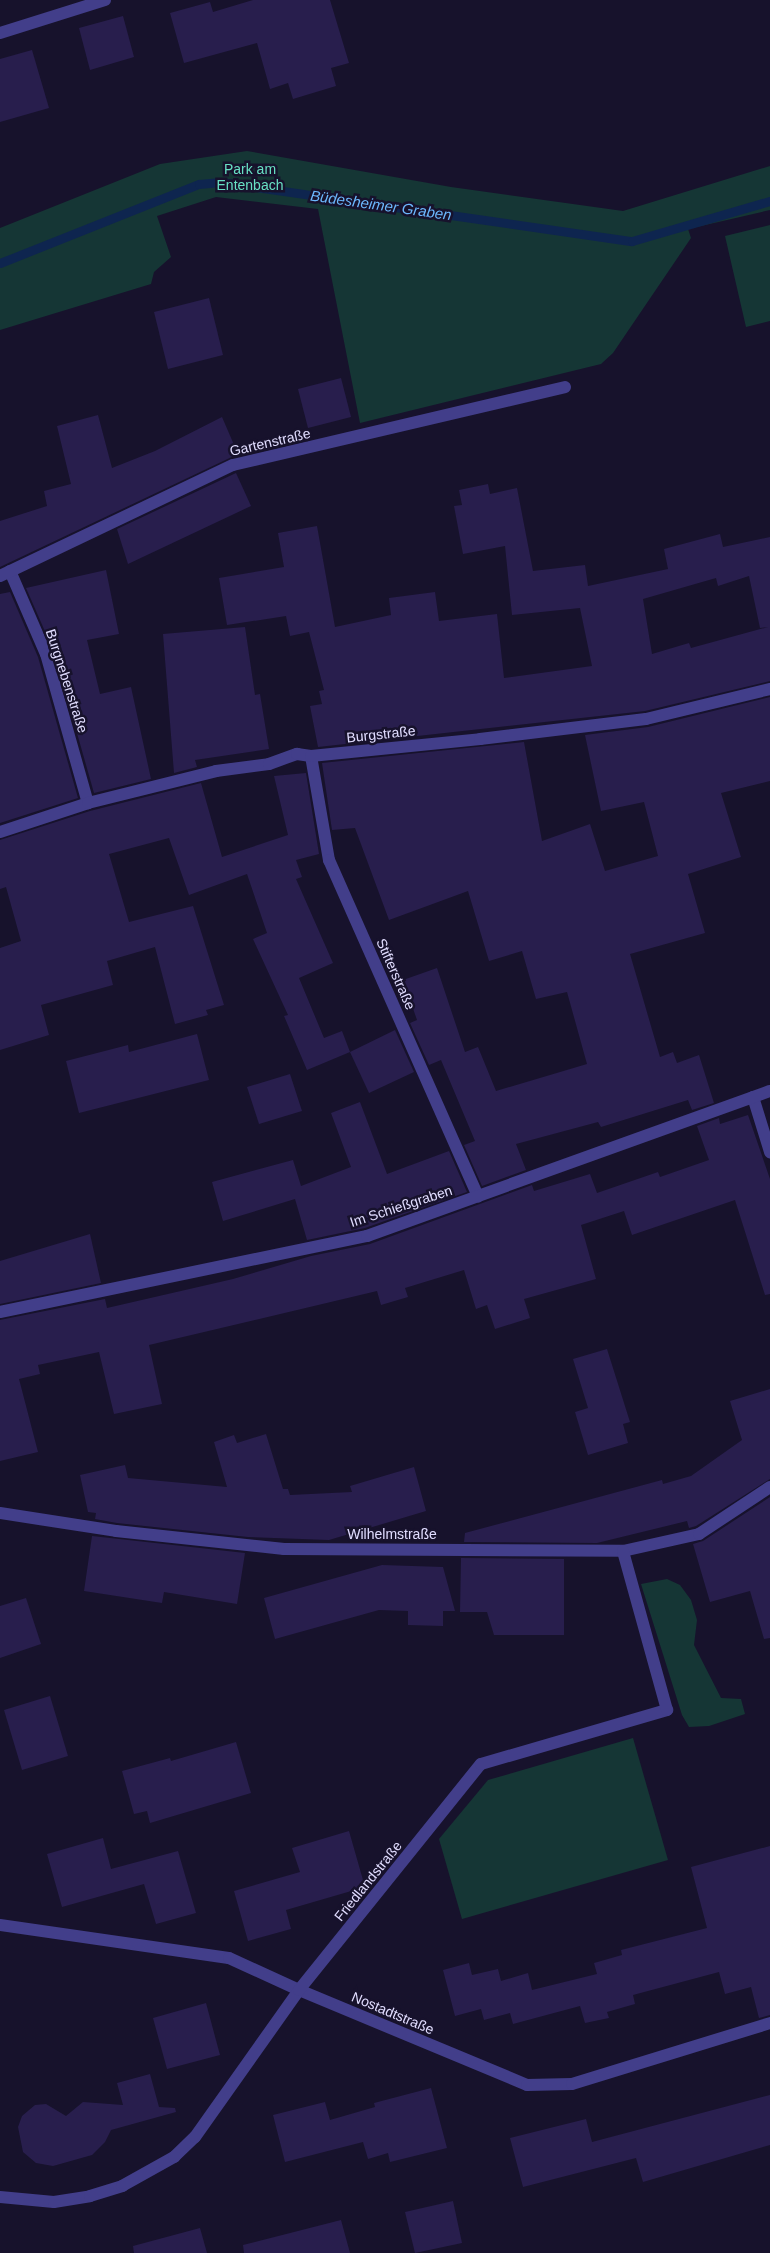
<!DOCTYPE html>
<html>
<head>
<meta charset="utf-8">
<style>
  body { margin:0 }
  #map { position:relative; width:770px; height:2253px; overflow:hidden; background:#17122c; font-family:Arial,sans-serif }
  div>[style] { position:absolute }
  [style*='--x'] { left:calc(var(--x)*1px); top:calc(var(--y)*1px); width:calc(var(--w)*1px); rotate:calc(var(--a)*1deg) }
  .green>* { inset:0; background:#153635 }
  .stream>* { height:9px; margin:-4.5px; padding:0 4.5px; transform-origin:4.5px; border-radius:4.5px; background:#0e254f }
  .building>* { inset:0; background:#281e4d }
  .minor>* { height:12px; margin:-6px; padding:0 6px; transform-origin:6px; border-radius:6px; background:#423e8a }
  .tertiary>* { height:12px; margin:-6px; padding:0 6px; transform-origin:6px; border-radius:6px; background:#423e8a }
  span { translate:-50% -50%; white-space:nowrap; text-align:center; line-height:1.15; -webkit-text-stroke:5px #17122c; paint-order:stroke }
  .park-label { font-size:14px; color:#68e0c4 }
  .street-label { font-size:14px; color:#e1ddff }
  .water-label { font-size:15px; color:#6cb8fd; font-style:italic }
</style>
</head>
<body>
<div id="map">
  <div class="green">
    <div style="clip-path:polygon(247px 151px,451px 187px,623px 211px,770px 166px,770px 210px,688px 229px,691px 238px,613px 353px,601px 364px,360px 423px,318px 209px,216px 197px,157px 216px,171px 257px,154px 272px,151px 284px,0 330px,0 228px,160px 164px)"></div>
    <div style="clip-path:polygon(770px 225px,770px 321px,746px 327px,725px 236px)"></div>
    <div style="clip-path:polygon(667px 1579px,680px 1585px,691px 1600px,697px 1620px,694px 1645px,721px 1698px,741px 1699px,745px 1714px,709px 1726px,689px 1727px,682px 1715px,641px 1584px)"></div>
    <div style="clip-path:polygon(633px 1738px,668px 1860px,462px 1919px,439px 1839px,488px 1780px)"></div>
  </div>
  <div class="stream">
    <div style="--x:0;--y:263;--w:214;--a:-21.7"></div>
    <div style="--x:199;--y:184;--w:22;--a:-5"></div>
    <div style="--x:221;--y:182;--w:415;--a:8.2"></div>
    <div style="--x:632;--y:241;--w:144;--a:-16.2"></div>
  </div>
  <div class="building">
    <div style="clip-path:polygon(253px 0,330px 0,349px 63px,331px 68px,336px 86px,293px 99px,288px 83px,270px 89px,257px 43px,184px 63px,170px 13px,210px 2px,213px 12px)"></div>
    <div style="clip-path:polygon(123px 16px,134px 57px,90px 70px,79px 28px)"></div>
    <div style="clip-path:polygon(32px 50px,49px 108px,0 122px,0 59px)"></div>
    <div style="clip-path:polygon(209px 298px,223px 355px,168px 369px,154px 312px)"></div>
    <div style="clip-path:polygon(341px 378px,351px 417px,308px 428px,298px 389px)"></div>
    <div style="clip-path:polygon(98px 415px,112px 468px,155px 451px,222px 417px,238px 454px,0 567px,0 521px,47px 506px,44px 491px,71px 484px,57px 426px)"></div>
    <div style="clip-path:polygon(236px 473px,251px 506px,128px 564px,117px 529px)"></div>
    <div style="clip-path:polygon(evenodd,488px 484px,490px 494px,517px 488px,533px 571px,585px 565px,588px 586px,668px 569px,664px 549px,720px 534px,723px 547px,770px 537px,770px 681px,645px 711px,318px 747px,310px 706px,322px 704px,319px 691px,324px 690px,309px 632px,290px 636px,286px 616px,227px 625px,219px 578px,284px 567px,278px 533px,317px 526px,335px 627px,391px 615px,389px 598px,435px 592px,439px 621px,497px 614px,504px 678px,592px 666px,580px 608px,512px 615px,505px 546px,463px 554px,454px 506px,462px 505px,459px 490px,488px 484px,749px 576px,760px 628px,768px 627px,691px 648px,689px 643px,652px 654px,643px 599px,716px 578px,718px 586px,749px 576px)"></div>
    <div style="clip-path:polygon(106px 570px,119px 634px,87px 640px,100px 694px,131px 687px,151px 779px,94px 793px,54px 652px,26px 588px)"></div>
    <div style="clip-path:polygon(10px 592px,38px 657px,78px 798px,0 823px,0 594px)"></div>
    <div style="clip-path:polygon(245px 627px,255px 695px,260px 694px,269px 749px,195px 760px,197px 767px,174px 773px,163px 634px)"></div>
    <div style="clip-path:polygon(770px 697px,770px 781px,721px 793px,741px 857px,688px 874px,705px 933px,630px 954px,660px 1057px,673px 1052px,677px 1063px,699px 1055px,714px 1103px,692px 1110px,688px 1100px,601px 1127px,598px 1122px,516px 1144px,526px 1170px,482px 1186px,464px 1145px,475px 1141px,441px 1060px,429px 1065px,410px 1023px,417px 1020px,403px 980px,437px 968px,465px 1052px,478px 1047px,496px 1091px,587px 1064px,567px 992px,536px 999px,522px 951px,489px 961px,468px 891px,389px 920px,355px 828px,332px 830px,322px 763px,524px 742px,542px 841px,590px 824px,605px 871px,658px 856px,644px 802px,601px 811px,585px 735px,648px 727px)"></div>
    <div style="clip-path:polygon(306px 773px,319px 854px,296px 860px,302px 877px,296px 879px,333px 963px,299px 978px,324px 1038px,342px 1031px,350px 1052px,307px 1070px,284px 1016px,288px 1015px,253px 939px,267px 933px,247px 874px,189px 895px,169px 838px,109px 854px,129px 922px,193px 906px,224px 1005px,206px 1010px,208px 1015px,175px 1024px,155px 947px,107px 961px,113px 985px,41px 1005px,49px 1035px,0 1050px,0 948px,21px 941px,6px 887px,0 889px,0 840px,90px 811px,201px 783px,222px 857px,288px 835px,274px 776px)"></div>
    <div style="clip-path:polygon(395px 1030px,414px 1072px,369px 1093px,350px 1052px)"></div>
    <div style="clip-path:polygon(197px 1034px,209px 1080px,79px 1113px,66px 1061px,128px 1045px,129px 1052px)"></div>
    <div style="clip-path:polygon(290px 1074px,302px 1111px,259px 1124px,247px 1087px)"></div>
    <div style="clip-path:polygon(360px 1102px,387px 1174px,449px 1151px,467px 1192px,365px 1228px,307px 1240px,295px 1199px,223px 1221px,212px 1182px,293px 1160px,301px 1186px,351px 1167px,331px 1113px)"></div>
    <div style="clip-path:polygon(748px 1115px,770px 1179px,770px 1294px,765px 1295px,735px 1200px,632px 1235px,624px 1211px,581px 1225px,596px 1279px,524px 1299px,530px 1318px,495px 1329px,487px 1305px,476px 1309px,464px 1270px,405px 1288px,408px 1297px,381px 1305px,377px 1291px,149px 1345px,162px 1404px,114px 1414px,99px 1352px,38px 1365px,40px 1374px,19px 1379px,38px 1452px,0 1461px,0 1320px,105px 1299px,107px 1308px,233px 1279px,311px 1256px,370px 1244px,532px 1185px,534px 1191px,590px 1174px,597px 1193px,658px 1172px,660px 1177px,709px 1160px,697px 1126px,719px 1118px,720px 1124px)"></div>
    <div style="clip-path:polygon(90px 1234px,101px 1283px,0 1304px,0 1261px)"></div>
    <div style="clip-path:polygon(607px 1349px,630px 1422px,623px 1424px,628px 1443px,588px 1455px,575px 1412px,588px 1408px,573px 1359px)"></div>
    <div style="clip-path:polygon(770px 1389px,770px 1479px,696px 1526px,689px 1528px,687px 1521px,597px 1543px,464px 1542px,465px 1533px,662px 1480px,663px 1484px,691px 1476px,742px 1440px,730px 1401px)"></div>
    <div style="clip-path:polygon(266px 1434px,283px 1489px,288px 1489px,290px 1495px,352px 1492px,350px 1486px,414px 1467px,426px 1511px,329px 1540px,248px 1537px,117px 1523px,95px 1519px,96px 1513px,88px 1512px,80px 1475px,125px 1465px,128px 1478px,227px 1487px,214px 1442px,234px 1435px,237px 1443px)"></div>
    <div style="clip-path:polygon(770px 1497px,770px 1638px,764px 1639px,750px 1591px,710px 1602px,693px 1544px,703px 1541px)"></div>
    <div style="clip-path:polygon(92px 1536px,245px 1553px,237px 1604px,164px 1592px,162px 1603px,84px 1591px)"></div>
    <div style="clip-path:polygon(461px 1558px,564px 1559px,564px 1635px,494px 1635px,487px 1612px,460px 1612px)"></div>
    <div style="clip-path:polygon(382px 1565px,443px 1567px,455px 1611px,443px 1611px,443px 1626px,408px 1625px,408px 1611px,379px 1610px,275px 1639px,264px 1598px)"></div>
    <div style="clip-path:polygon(26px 1598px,41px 1644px,0 1658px,0 1606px)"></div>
    <div style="clip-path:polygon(50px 1696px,68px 1756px,22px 1770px,4px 1710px)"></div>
    <div style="clip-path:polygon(236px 1742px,251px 1793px,150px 1823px,147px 1811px,134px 1814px,122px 1771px,170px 1758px,171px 1761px)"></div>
    <div style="clip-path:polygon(349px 1831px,365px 1887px,286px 1910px,291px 1929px,248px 1941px,234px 1891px,300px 1872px,292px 1848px)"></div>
    <div style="clip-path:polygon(103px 1838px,111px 1869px,178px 1851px,196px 1913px,156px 1924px,144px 1884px,62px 1907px,47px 1854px)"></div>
    <div style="clip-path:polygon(770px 1846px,770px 2015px,759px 2018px,751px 1987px,725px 1994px,719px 1972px,633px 1995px,635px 2004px,607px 2012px,609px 2018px,585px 2023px,580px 2006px,513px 2024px,510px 2013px,484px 2020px,481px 2009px,455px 2016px,443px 1970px,469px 1963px,472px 1975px,498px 1969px,501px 1981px,528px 1973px,532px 1990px,597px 1974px,594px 1963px,622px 1955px,621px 1950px,707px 1928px,691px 1867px)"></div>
    <div style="clip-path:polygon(206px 2003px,220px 2055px,167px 2069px,153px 2018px)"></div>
    <div style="clip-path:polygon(150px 2074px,159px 2107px,175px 2108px,176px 2112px,111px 2130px,105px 2142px,92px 2155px,53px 2166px,36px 2163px,23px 2152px,18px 2127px,22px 2116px,35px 2105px,46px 2104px,66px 2116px,83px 2102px,123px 2105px,117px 2083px)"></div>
    <div style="clip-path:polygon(431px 2088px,447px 2148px,390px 2162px,388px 2153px,368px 2159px,363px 2142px,285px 2162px,273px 2115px,325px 2102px,330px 2120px,375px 2107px,374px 2103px)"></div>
    <div style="clip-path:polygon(770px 2095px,770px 2145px,643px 2182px,636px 2158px,523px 2187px,510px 2138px,586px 2119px,592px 2142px)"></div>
    <div style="clip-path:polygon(453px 2201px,462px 2243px,415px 2253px,405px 2212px)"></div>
    <div style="clip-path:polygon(341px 2220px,350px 2253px,244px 2253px,243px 2245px)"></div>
    <div style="clip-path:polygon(200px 2228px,207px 2253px,134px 2253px,133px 2246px)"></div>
  </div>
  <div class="minor">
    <div style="--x:10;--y:571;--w:90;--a:66.6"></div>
    <div style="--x:46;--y:654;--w:155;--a:74.3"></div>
    <div style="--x:0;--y:576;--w:258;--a:-25.5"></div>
    <div style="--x:233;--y:465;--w:341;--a:-13.2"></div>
    <div style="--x:311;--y:756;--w:106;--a:80.2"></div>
    <div style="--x:329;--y:860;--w:368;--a:66.1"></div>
    <div style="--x:0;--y:832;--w:93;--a:-18.2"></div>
    <div style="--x:88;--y:803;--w:132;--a:-14"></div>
    <div style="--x:216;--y:771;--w:53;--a:-7.5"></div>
    <div style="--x:269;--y:764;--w:30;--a:-20"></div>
    <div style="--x:297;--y:754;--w:14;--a:8"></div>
    <div style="--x:311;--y:756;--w:170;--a:-5.7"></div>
    <div style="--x:480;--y:739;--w:167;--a:-6.9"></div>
    <div style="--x:646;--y:719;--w:128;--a:-13.6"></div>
    <div style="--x:753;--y:1097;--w:58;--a:72.8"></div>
    <div style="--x:0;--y:1312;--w:375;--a:-11.7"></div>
    <div style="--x:367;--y:1236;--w:428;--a:-19.8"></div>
    <div style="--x:0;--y:1513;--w:117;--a:8.8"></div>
    <div style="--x:116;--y:1531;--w:169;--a:6.1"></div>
    <div style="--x:284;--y:1549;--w:339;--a:0.3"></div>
    <div style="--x:623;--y:1551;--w:78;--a:-12.6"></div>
    <div style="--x:699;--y:1534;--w:85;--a:-33.5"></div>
    <div style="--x:0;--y:1925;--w:231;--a:8.2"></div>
    <div style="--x:229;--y:1958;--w:77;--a:24.6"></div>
    <div style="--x:299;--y:1990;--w:247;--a:22.6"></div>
    <div style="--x:527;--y:2085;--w:45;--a:-1.3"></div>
    <div style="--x:572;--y:2084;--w:207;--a:-17.1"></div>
    <div style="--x:0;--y:2197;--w:54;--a:5.3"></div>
    <div style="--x:54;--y:2202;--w:36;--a:-9"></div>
    <div style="--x:90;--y:2196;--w:34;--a:-17"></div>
    <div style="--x:122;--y:2186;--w:60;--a:-29.1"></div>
    <div style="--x:174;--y:2157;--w:29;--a:-44"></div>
    <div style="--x:195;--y:2137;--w:180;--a:-54.7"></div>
    <div style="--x:299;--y:1990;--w:290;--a:-51.2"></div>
    <div style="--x:481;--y:1764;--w:194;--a:-16.2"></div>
    <div style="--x:667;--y:1710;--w:165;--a:-105.5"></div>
  </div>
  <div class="tertiary">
    <div style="--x:0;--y:33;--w:110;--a:-17.4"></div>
  </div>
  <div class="park-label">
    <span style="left:250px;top:177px">Park am<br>Entenbach</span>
  </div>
  <div class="street-label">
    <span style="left:270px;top:442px;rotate:-13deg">Gartenstraße</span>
    <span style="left:67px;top:681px;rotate:72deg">Burgnebenstraße</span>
    <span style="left:381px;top:734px;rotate:-6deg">Burgstraße</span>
    <span style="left:396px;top:974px;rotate:66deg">Stifterstraße</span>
    <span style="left:401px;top:1206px;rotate:-18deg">Im Schießgraben</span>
    <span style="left:392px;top:1534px">Wilhelmstraße</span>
    <span style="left:368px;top:1881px;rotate:-51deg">Friedlandstraße</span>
    <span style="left:393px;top:2013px;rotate:23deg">Nostadtstraße</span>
  </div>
  <div class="water-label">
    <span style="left:381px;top:205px;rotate:8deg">Büdesheimer Graben</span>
  </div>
</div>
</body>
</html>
